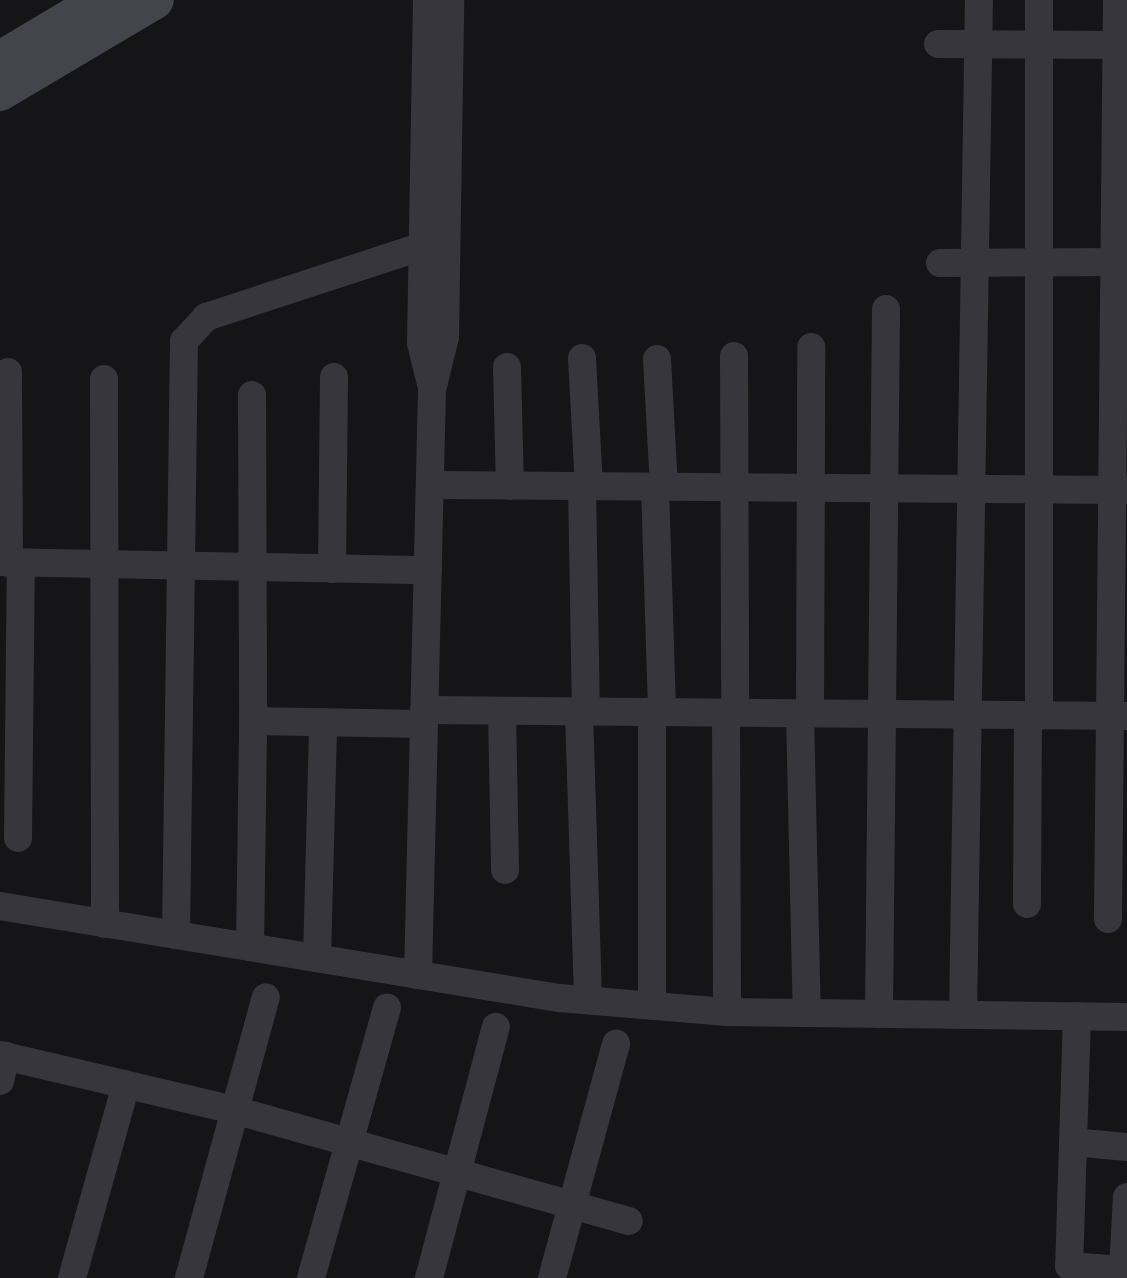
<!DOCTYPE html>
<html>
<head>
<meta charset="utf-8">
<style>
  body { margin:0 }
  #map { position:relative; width:1127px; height:1278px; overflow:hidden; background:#151517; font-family:"Archivo Narrow",sans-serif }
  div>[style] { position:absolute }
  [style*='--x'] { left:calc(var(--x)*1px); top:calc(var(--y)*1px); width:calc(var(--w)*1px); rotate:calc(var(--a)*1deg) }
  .street>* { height:28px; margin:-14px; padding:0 14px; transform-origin:14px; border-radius:14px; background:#36363c }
  .secondary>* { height:38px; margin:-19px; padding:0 19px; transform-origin:19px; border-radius:19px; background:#44454c }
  span { translate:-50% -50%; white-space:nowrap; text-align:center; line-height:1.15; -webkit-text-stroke:8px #101012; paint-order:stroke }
</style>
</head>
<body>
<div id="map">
  <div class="street">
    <div style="--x:427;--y:0;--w:343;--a:91"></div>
    <div style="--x:421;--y:343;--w:42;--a:76.3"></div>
    <div style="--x:1039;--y:0;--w:716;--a:90"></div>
    <div style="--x:938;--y:44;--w:189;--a:0.3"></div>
    <div style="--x:940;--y:263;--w:187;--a:-0.3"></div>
    <div style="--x:734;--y:356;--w:357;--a:89.8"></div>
    <div style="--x:582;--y:358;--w:128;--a:86.9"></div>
    <div style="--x:657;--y:359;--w:128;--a:86.9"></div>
    <div style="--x:507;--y:367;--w:119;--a:88.6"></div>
    <div style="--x:8;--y:372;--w:191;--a:89.7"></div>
    <div style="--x:104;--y:379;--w:545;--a:89.89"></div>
    <div style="--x:252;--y:395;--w:326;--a:89.8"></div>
    <div style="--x:253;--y:721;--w:171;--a:1"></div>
    <div style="--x:430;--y:485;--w:697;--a:0.41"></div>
    <div style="--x:582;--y:486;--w:226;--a:89"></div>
    <div style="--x:655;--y:487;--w:225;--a:88.2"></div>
    <div style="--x:0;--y:562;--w:428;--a:1.1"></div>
    <div style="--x:332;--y:569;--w:192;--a:-89.4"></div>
    <div style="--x:424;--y:710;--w:703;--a:0.49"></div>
    <div style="--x:502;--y:711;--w:159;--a:88.9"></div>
    <div style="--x:579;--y:712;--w:288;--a:88.2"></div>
    <div style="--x:726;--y:713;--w:299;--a:89.8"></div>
    <div style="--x:800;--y:714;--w:299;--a:88.7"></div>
    <div style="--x:810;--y:714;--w:367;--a:-89.8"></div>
    <div style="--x:18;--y:838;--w:275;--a:-89.4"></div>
    <div style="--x:1027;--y:904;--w:189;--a:-89.7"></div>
    <div style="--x:0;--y:906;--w:567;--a:9.35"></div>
    <div style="--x:559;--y:998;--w:169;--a:4.8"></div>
    <div style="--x:727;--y:1012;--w:400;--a:0.7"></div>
    <div style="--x:1108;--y:919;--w:919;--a:-89.44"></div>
    <div style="--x:176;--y:935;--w:594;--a:-89.23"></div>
    <div style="--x:184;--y:341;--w:33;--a:-47"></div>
    <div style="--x:206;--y:317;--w:228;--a:-18.1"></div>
    <div style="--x:250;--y:947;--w:226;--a:-89.2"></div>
    <div style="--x:317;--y:958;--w:236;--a:-88.5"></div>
    <div style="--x:418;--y:975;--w:585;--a:-88.63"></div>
    <div style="--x:432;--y:390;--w:55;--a:-76.2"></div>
    <div style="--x:445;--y:337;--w:337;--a:-89.1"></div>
    <div style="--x:652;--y:1006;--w:294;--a:-90"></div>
    <div style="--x:879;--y:1014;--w:705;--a:-89.43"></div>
    <div style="--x:963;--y:1015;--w:1015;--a:-89.1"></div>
    <div style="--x:1077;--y:1016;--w:250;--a:91.8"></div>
    <div style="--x:1069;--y:1266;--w:54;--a:4.2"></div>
    <div style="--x:1123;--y:1270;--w:73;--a:-86.9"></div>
    <div style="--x:0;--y:1055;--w:240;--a:13.2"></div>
    <div style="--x:234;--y:1110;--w:410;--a:15.7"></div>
    <div style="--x:0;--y:1081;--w:26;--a:-77"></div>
    <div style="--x:1073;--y:1142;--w:54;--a:5.3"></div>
    <div style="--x:72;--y:1278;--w:201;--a:-74.4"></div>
    <div style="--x:189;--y:1278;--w:291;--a:-74.7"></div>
    <div style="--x:311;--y:1278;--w:281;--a:-74.3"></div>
    <div style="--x:429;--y:1278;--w:260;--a:-75.1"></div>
    <div style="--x:552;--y:1278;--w:243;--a:-74.7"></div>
  </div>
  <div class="secondary">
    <div style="--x:0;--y:60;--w:117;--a:-30.7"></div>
    <div style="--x:0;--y:92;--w:180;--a:-30.7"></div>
  </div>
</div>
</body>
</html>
